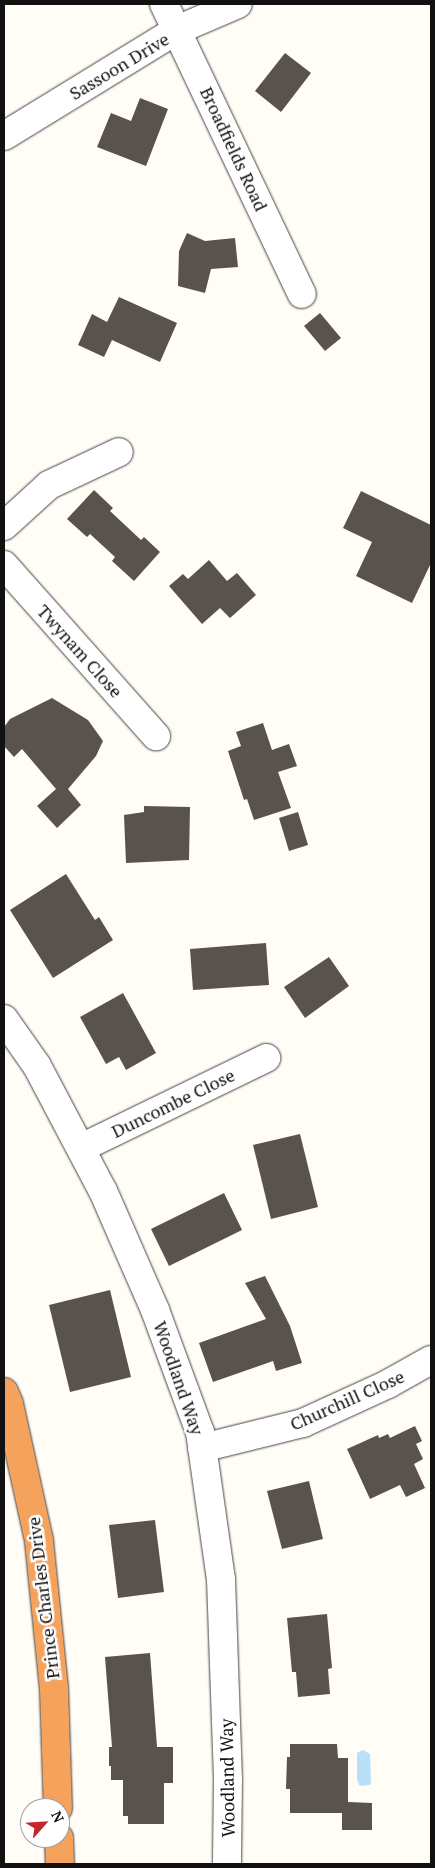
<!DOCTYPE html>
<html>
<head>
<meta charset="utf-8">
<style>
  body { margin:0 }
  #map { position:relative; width:435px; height:1868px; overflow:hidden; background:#fffdf5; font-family:"PT Serif",serif }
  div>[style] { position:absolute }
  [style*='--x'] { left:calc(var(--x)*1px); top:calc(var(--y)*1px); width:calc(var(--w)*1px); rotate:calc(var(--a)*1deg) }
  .water>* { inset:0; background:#b9e0f7 }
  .building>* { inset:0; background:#5a524d }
  .roads { filter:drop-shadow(0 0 1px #444) drop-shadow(0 0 1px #444) }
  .minor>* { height:28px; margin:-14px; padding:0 14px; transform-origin:14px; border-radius:14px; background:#fff }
  .highway>* { height:28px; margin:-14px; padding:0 14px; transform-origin:14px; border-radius:14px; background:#f5a25d }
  span { translate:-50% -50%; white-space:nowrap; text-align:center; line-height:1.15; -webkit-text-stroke:5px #fff; paint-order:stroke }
  .street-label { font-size:18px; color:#111 }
  .frame { position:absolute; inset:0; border:5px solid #111; pointer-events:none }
  .north { position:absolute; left:20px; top:1798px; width:50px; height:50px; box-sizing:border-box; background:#fff; border:1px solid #a0a0a0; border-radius:50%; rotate:64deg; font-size:14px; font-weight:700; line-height:20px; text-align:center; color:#111 }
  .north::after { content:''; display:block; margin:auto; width:18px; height:22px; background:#c4262e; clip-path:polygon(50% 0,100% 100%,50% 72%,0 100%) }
</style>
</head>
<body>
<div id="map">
  <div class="water">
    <div style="clip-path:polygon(363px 1750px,370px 1754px,371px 1782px,370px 1785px,362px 1786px,359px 1785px,357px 1779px,357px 1753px)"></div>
  </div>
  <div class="building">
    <div style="clip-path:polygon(285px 53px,311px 73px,281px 112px,255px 91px)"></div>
    <div style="clip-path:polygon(140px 98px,168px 109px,146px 166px,97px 147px,111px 113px,131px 121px)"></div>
    <div style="clip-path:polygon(187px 233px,205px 241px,235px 238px,238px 267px,211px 269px,205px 293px,178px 286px,179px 251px)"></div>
    <div style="clip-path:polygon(119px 297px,177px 323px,160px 362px,112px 340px,104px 357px,78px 345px,92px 314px,107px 322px)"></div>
    <div style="clip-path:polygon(320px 313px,341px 338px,325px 351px,304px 326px)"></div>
    <div style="clip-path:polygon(94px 490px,113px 508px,110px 511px,141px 540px,144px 537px,160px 552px,134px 581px,112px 561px,115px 557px,90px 534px,87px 537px,67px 519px)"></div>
    <div style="clip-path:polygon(361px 491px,431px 525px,431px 563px,412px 603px,356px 576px,372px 542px,343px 528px)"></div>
    <div style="clip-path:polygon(209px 560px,227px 581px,237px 573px,256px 595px,230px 618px,220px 608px,202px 624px,169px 586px,183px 574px,188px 579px)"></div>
    <div style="clip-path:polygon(52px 698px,88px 720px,103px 741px,96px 756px,68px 789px,81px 805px,57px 828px,37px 806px,56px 789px,22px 749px,14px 757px,4px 746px,4px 727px,10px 719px)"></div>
    <div style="clip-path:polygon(263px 723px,272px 750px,289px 744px,297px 766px,278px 772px,291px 808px,254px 820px,247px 799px,244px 800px,228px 751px,241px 746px,236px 732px)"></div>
    <div style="clip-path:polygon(144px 806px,190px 807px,189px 860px,126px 863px,124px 815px,144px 812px)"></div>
    <div style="clip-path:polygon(298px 812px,308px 845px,289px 851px,279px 818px)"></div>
    <div style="clip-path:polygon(66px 874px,95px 920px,99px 917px,113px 940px,53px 978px,10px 910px)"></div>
    <div style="clip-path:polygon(266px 943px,269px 985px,193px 990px,190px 949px)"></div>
    <div style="clip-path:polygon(329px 957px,349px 986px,305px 1018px,284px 987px)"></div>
    <div style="clip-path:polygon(123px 993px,156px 1053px,126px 1070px,119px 1057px,106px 1064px,80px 1017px)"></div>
    <div style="clip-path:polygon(300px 1134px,318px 1207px,271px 1219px,253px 1145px)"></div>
    <div style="clip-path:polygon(224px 1193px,242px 1230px,169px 1266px,151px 1229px)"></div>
    <div style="clip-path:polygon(265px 1276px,290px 1326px,302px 1363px,276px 1371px,273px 1361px,213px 1382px,199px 1343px,266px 1319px,245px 1283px)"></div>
    <div style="clip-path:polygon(110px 1290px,131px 1377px,70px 1392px,49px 1305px)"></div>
    <div style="clip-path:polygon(415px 1426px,422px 1441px,416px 1444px,423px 1459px,414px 1464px,425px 1488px,406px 1497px,400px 1485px,370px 1499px,347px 1449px,378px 1435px,379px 1438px,388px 1434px,390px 1438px)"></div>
    <div style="clip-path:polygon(309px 1481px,323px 1539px,282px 1549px,267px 1491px)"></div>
    <div style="clip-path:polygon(155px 1520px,164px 1592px,118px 1598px,109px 1525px)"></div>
    <div style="clip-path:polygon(327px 1614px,332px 1668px,328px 1669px,330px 1694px,298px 1697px,296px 1672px,292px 1672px,287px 1618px)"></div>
    <div style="clip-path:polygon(150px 1653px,157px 1747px,173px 1747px,173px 1783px,164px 1783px,164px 1824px,128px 1824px,128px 1816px,123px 1816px,123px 1780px,111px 1780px,111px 1766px,109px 1766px,109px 1747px,112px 1747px,105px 1657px)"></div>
    <div style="clip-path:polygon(290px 1744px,337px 1744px,338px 1758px,348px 1758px,348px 1802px,372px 1803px,372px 1830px,342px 1830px,342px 1813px,290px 1813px,290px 1789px,286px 1789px,287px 1757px,290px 1757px)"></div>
  </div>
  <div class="roads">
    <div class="minor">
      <div style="--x:164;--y:4;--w:321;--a:64.6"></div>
      <div style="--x:4;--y:136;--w:203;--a:-31.5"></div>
      <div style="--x:177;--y:30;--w:66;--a:-23.1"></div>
      <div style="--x:4;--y:526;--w:61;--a:-42.3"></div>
      <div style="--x:49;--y:485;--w:77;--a:-25.2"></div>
      <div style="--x:4;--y:565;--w:229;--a:48.4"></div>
      <div style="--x:4;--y:1019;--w:57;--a:54.9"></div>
      <div style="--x:37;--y:1066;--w:141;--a:62.2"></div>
      <div style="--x:103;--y:1191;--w:130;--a:66.4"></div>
      <div style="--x:155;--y:1310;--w:130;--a:69.8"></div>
      <div style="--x:200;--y:1432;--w:148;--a:81.9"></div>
      <div style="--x:221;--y:1579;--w:200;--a:88"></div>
      <div style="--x:228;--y:1779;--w:85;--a:90.7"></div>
      <div style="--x:81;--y:1148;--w:206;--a:-25.9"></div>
      <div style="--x:202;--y:1448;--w:104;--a:-13.9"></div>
      <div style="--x:303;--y:1423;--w:94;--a:-24.6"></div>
      <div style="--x:388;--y:1384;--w:49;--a:-29.2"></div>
    </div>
    <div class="highway">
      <div style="--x:4;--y:1392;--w:13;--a:67"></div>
      <div style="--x:9;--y:1404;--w:140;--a:77.6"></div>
      <div style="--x:39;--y:1541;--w:149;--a:84.2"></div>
      <div style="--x:54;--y:1689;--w:119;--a:88.1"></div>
      <div style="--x:59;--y:1838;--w:26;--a:88"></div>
    </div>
  </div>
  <div class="street-label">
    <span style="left:119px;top:66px;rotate:-31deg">Sassoon Drive</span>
    <span style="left:234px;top:149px;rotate:65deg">Broadfields Road</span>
    <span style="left:80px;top:651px;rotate:48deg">Twynam Close</span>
    <span style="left:173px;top:1103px;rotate:-26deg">Duncombe Close</span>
    <span style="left:179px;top:1378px;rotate:71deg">Woodland Way</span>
    <span style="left:347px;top:1400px;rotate:-24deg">Churchill Close</span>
    <span style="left:43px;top:1598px;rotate:-97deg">Prince Charles Drive</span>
    <span style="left:227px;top:1778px;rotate:-91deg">Woodland Way</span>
  </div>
  <div class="frame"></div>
  <div class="north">N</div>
</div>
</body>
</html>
